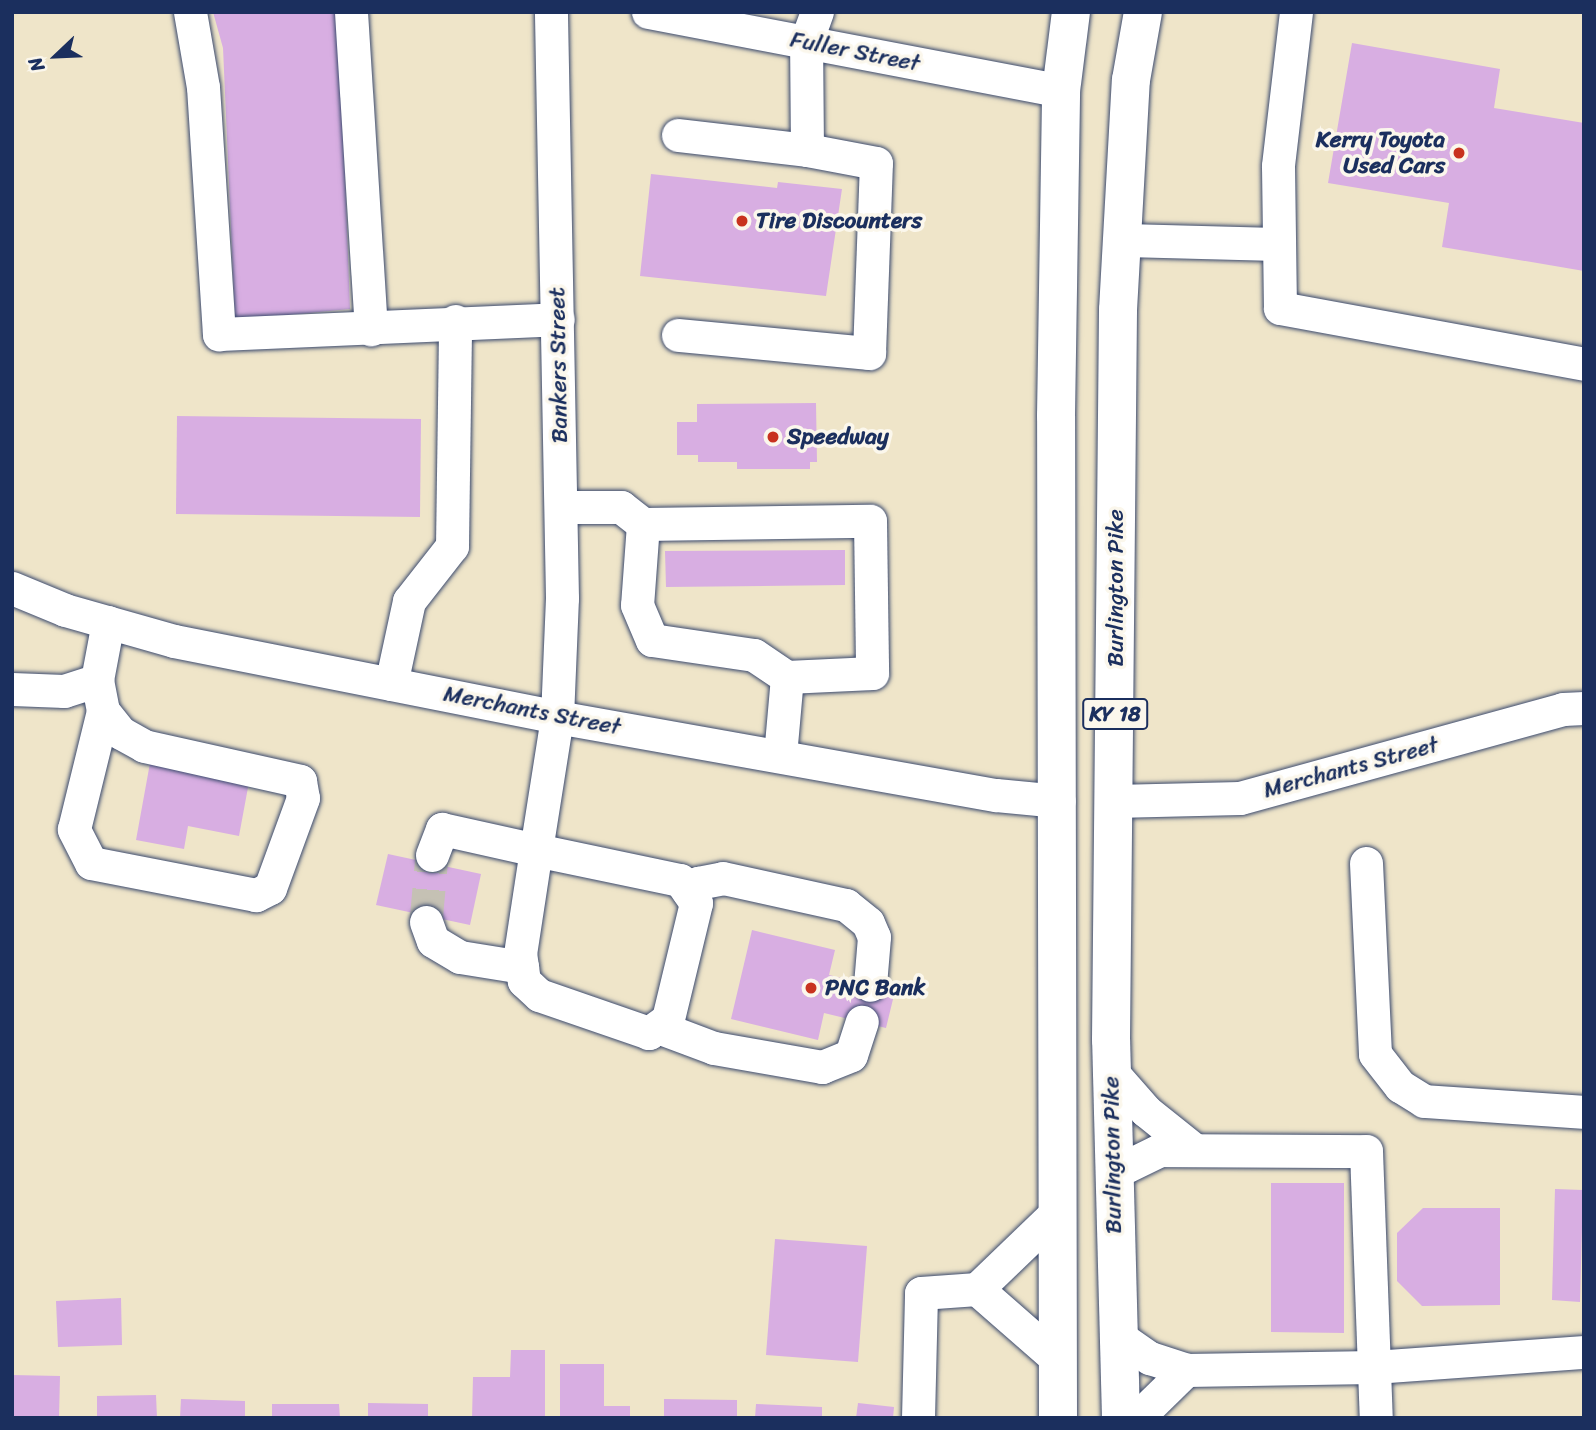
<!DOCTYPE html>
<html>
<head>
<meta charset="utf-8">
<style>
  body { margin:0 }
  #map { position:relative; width:1596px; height:1430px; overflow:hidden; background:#efe5c9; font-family:Sriracha,sans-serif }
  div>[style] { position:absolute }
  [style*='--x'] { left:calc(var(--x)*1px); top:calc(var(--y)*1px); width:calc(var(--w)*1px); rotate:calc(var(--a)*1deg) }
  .building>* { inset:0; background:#d8aee2 }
  .minor-tunnel>* { height:33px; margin-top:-16.5px; transform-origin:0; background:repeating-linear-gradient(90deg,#c5c1b4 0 33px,transparent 0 50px) }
  .roads { filter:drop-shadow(0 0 2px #3b4a6e) drop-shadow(0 0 2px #3b4a6e) }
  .minor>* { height:33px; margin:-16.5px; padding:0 16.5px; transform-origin:16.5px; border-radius:16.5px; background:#fff }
  .major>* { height:38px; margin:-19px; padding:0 19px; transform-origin:19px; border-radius:19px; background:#fff }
  .dots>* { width:19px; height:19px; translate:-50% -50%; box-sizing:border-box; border:4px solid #fbf7ec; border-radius:50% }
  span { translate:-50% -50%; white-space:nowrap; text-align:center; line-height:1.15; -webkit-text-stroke:7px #fbf7ec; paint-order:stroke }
  .shield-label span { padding:2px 5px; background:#fbf7ec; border:2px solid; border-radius:5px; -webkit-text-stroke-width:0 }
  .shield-label { font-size:21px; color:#1b2f5e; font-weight:700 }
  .street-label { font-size:23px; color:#1b2f5e }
  .poi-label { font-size:23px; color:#1b2f5e; font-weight:700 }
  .right { translate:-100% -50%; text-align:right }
  .left { translate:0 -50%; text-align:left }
  .frame { position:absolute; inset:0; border:14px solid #1b2f5e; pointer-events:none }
  .north { position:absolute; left:21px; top:21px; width:70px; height:70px; -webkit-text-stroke:5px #fbf7ec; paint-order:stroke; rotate:247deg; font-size:19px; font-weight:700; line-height:28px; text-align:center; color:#1b2f5e }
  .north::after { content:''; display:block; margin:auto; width:24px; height:32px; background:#1b2f5e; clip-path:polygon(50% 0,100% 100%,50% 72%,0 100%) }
</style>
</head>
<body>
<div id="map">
  <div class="building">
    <div style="clip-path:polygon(213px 12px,339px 12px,350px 309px,235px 320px,223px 48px)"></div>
    <div style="clip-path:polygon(1352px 43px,1500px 69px,1494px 108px,1584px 123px,1584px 271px,1442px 247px,1449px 203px,1328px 183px)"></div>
    <div style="clip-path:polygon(651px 174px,777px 188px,778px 182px,842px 189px,826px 296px,640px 276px)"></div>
    <div style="clip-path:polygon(816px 403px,817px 462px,810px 462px,810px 469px,737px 469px,737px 462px,698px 462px,698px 455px,677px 455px,677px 422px,697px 422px,697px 404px)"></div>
    <div style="clip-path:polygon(177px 416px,421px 419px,420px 517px,176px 514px)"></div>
    <div style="clip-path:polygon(845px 550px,845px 585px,666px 587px,665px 551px)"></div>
    <div style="clip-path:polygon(150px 763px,249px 782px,239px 836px,188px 826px,184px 849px,136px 840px)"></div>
    <div style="clip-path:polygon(388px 854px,481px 874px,470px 925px,376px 905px)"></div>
    <div style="clip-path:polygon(752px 930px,835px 950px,829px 975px,895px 991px,886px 1028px,824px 1013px,818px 1040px,731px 1019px)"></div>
    <div style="clip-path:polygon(1271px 1183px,1344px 1183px,1344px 1333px,1271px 1332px)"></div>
    <div style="clip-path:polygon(1555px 1189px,1583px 1190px,1580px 1302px,1552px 1300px)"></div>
    <div style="clip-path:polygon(1423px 1208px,1500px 1208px,1500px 1305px,1422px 1306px,1397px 1281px,1397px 1233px)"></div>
    <div style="clip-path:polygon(775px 1239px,867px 1246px,858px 1362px,766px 1355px)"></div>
    <div style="clip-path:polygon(121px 1298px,122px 1345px,58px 1347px,56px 1301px)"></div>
    <div style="clip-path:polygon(511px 1350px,545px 1350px,545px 1418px,472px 1418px,473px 1377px,510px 1377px)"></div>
    <div style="clip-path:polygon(560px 1364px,604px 1364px,604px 1406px,630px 1406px,630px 1418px,560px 1418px)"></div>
    <div style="clip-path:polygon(12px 1375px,60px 1376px,59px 1418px,12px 1418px)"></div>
    <div style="clip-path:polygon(156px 1395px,157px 1418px,97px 1418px,97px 1396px)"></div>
    <div style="clip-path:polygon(181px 1399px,245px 1401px,245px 1418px,180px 1418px)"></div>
    <div style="clip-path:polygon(664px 1399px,737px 1400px,737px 1418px,664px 1418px)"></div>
    <div style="clip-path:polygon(368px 1403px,428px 1404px,428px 1418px,368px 1418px)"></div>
    <div style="clip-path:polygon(858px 1403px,894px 1407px,893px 1418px,856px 1418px)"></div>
    <div style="clip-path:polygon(272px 1404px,339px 1404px,340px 1418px,272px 1418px)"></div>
    <div style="clip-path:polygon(756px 1404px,822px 1407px,822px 1418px,755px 1418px)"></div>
  </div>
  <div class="minor-tunnel">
    <div style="--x:426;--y:922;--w:67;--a:-84.9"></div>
  </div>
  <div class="roads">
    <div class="minor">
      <div style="--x:190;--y:12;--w:76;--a:80.2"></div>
      <div style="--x:203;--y:87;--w:248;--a:86.3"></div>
      <div style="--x:219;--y:334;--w:339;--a:-2.5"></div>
      <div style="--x:351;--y:12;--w:318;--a:86.4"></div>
      <div style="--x:648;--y:12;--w:420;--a:10.8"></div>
      <div style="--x:1296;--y:12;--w:155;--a:96.7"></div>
      <div style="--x:1278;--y:166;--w:142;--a:89.2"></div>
      <div style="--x:1280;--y:308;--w:309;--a:10.4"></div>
      <div style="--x:678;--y:135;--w:130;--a:6.6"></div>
      <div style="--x:1123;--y:240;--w:156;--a:1.5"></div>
      <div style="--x:678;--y:335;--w:192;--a:5.4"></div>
      <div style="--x:869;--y:353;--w:190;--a:-87.9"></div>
      <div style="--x:876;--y:163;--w:70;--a:-169.3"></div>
      <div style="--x:807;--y:150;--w:108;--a:-90.5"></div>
      <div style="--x:806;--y:42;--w:32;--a:-70"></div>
      <div style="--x:561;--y:507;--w:60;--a:0"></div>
      <div style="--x:621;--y:507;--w:28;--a:38"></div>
      <div style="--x:643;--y:524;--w:81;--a:94.2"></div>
      <div style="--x:637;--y:605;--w:38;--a:67"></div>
      <div style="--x:652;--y:640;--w:103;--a:8.4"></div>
      <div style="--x:754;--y:655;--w:40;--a:34"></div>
      <div style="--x:787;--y:677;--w:79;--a:95.1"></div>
      <div style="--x:643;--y:524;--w:227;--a:-0.8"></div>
      <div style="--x:870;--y:521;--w:152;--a:89.2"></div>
      <div style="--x:872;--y:673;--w:85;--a:177.3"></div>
      <div style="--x:12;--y:588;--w:57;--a:22.5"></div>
      <div style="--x:65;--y:610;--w:113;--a:15.9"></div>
      <div style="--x:174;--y:641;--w:390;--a:11.2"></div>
      <div style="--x:557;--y:717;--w:446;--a:10.1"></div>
      <div style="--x:996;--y:795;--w:63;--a:5.4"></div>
      <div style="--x:97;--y:680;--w:32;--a:79"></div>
      <div style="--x:103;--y:711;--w:28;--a:51"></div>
      <div style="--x:121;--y:733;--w:26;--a:29"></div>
      <div style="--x:144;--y:746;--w:160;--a:12.6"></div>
      <div style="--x:300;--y:781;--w:17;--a:80"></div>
      <div style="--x:303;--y:798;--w:96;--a:110.1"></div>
      <div style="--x:270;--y:888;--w:16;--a:153"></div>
      <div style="--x:256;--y:895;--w:168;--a:-169"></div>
      <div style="--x:91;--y:863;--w:38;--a:-117"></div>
      <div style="--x:74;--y:829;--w:122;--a:-76.2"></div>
      <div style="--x:391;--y:684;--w:85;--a:-77.8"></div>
      <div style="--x:409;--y:601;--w:70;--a:-52"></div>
      <div style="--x:452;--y:546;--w:225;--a:-89.2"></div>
      <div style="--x:12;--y:689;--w:52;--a:2.2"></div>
      <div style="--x:64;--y:691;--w:35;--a:-18"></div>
      <div style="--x:97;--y:680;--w:59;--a:-79.3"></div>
      <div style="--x:1114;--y:801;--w:126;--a:-1.4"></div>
      <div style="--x:1240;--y:798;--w:335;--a:-15.4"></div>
      <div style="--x:1563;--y:709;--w:21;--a:-3"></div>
      <div style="--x:432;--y:855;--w:28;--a:-69"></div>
      <div style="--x:442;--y:829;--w:96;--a:12.6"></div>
      <div style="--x:536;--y:850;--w:147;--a:11.8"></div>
      <div style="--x:680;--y:880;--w:28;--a:55"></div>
      <div style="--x:696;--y:903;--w:119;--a:103.6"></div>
      <div style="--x:668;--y:1019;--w:24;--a:144"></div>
      <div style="--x:649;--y:1033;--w:116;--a:-160.9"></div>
      <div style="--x:539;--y:995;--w:21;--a:-137"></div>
      <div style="--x:524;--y:981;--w:27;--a:-98"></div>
      <div style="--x:520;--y:954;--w:105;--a:-81.3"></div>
      <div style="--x:536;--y:850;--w:135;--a:-81"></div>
      <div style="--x:557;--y:717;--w:119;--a:-87.6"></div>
      <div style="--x:562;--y:598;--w:586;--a:-91.08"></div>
      <div style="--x:1366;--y:863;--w:191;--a:87.3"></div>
      <div style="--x:1375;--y:1054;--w:41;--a:52"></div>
      <div style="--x:1400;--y:1086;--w:28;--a:32"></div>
      <div style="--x:1424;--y:1101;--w:160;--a:3.9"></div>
      <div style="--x:688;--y:891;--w:13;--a:-39"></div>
      <div style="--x:698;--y:883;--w:25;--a:-11"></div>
      <div style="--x:723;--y:878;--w:126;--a:12.4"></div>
      <div style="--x:846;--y:905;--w:28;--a:39"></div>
      <div style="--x:868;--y:923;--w:15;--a:67"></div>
      <div style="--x:874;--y:937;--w:48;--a:94.8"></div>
      <div style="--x:426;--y:922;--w:20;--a:70"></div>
      <div style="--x:433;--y:941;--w:31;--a:31"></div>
      <div style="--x:460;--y:957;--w:63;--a:9.2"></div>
      <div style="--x:658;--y:1027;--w:60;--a:20.6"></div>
      <div style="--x:714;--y:1048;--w:110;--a:10"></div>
      <div style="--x:822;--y:1067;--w:31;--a:-22"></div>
      <div style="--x:851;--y:1055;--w:35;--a:-72"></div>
      <div style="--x:1111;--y:1071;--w:53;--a:48.8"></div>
      <div style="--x:1146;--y:1111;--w:59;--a:38.8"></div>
      <div style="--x:1113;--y:1173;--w:52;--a:-26.1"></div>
      <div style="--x:1160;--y:1150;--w:206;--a:0.3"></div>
      <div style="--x:1366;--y:1151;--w:267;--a:87.9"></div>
      <div style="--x:977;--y:1289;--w:108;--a:41.2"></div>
      <div style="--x:1118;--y:1336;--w:39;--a:35"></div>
      <div style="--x:1150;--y:1358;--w:38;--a:18"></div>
      <div style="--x:1186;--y:1370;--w:188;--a:-0.9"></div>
      <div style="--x:1374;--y:1367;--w:211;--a:-4.1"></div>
      <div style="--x:918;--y:1418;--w:125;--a:-88.6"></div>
      <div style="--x:921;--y:1293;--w:56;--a:-4.1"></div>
      <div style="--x:977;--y:1289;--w:112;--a:-43.9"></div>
      <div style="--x:1137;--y:1418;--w:69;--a:-44.4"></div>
    </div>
    <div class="major">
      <div style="--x:1058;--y:1418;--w:1002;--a:-90.11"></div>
      <div style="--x:1056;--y:416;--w:325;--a:-89.1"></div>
      <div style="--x:1061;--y:91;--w:80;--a:-82.8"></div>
      <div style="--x:1121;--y:1418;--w:378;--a:-91.5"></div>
      <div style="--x:1111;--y:1040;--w:730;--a:-89.45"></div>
      <div style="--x:1118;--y:310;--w:230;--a:-86.8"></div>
      <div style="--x:1131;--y:80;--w:69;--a:-80"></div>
    </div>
  </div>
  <div class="dots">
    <div style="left:1459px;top:153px;background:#c8321e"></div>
    <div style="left:742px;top:221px;background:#c8321e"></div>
    <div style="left:773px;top:437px;background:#c8321e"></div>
    <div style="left:811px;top:988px;background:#c8321e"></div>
  </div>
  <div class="shield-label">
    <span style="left:1115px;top:714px">KY 18</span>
  </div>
  <div class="street-label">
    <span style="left:855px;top:52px;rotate:11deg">Fuller Street</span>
    <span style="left:559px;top:365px;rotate:-91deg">Bankers Street</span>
    <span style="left:1116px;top:588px;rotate:-90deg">Burlington Pike</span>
    <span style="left:532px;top:711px;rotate:11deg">Merchants Street</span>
    <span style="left:1351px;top:768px;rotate:-15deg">Merchants Street</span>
    <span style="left:1113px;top:1155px;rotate:-91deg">Burlington Pike</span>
  </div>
  <div class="poi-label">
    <span class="right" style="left:1445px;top:153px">Kerry Toyota<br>Used Cars</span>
    <span class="left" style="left:756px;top:221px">Tire Discounters</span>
    <span class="left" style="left:787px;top:437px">Speedway</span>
    <span class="left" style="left:825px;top:988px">PNC Bank</span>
  </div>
  <div class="frame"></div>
  <div class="north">N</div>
</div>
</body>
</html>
